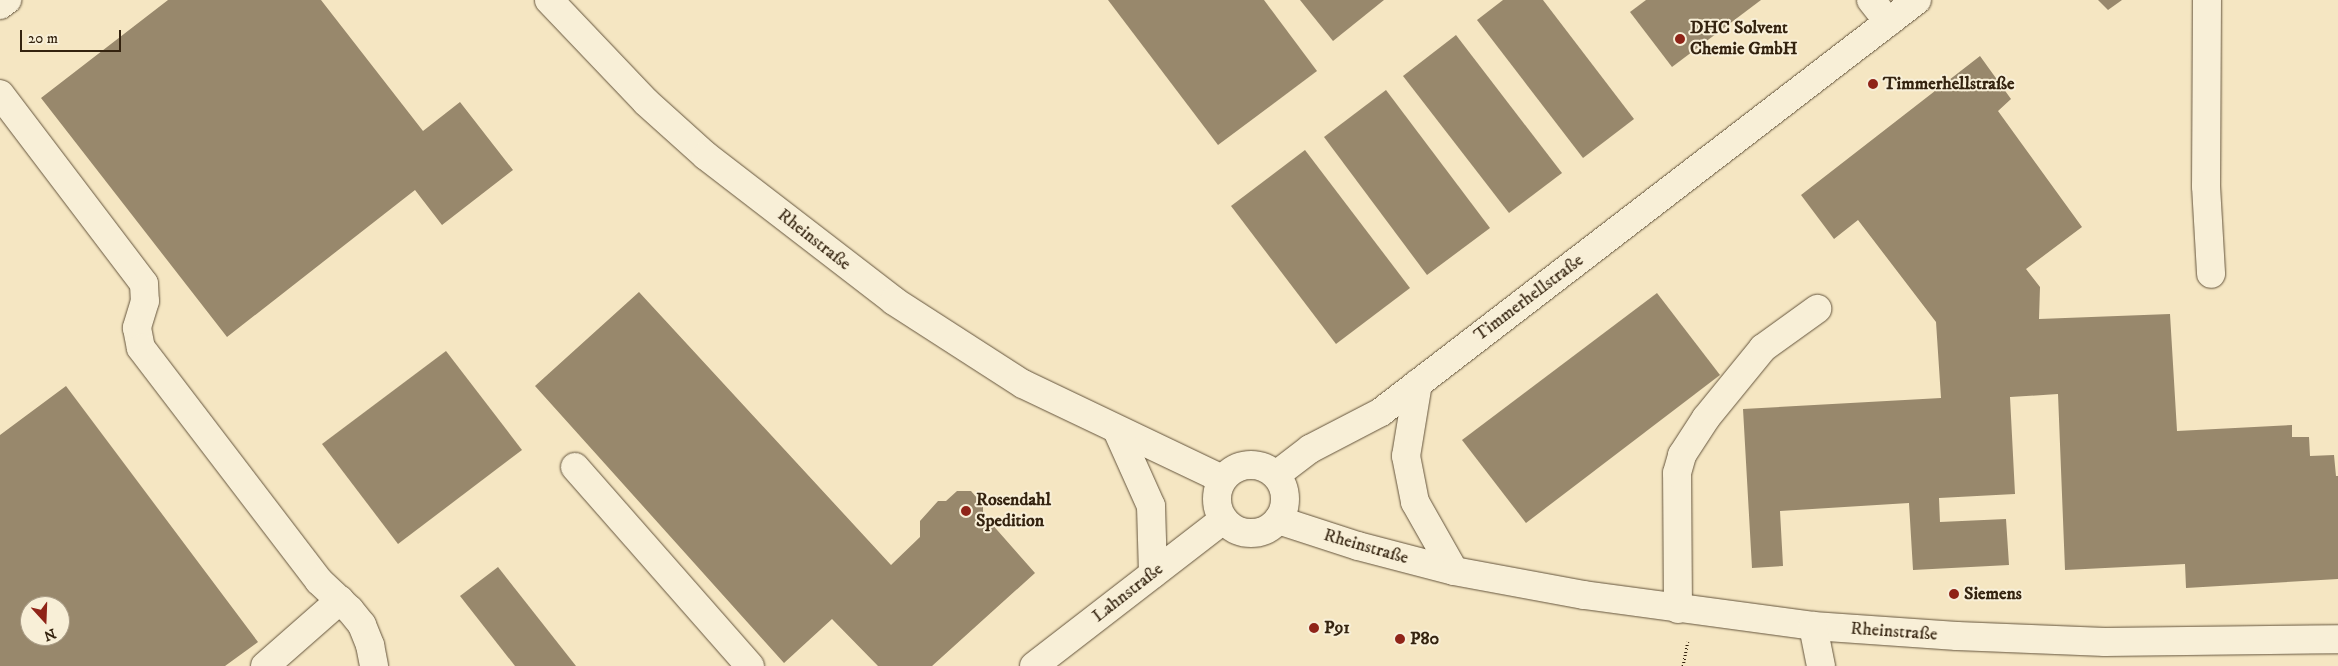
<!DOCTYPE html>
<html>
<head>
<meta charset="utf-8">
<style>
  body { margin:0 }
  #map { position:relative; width:2338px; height:666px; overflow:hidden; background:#f5e6c2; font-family:"IM FELL DW Pica",serif }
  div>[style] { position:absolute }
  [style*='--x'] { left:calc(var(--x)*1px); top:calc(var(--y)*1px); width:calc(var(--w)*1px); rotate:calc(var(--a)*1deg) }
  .building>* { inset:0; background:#98886c }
  .path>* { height:3px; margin-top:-1.5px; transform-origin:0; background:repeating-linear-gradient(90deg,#34230f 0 1px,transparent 0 3.5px) }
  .roads { filter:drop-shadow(0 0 1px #64543c) drop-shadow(0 0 1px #64543c) }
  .minor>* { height:28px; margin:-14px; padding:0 14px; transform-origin:14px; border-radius:14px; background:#f8efd7 }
  .minor>.ring { margin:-14px; padding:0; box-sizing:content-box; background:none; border:28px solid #f8efd7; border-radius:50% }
  .dots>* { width:14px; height:14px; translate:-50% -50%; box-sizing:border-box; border:2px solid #f8efd7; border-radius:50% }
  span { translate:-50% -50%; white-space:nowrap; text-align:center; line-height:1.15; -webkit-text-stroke:4px #f8efd7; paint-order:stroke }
  .poi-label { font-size:18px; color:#34230f; font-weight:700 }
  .left { translate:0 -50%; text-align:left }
  .street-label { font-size:18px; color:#34230f }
  .north { position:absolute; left:20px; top:596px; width:50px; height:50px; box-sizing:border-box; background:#f8efd7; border:1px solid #aa9d87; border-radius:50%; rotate:160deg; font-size:14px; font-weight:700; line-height:20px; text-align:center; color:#34230f }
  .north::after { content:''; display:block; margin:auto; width:18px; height:22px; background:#8f2418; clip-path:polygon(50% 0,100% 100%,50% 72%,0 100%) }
  .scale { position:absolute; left:20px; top:30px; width:101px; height:22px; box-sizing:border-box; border:2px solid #34230f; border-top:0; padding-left:6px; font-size:15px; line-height:18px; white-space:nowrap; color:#34230f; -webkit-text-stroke:4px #f8efd7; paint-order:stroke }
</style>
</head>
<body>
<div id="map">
  <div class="building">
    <div style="clip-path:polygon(168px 0,321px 0,423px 131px,460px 102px,513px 170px,442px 225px,415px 190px,227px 337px,41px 98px)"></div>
    <div style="clip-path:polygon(1108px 0,1264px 0,1317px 71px,1218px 145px)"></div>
    <div style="clip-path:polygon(1300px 0,1384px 0,1333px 41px)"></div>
    <div style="clip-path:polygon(1503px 0,1543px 0,1634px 119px,1583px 158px,1477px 20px)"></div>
    <div style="clip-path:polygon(1646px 0,1761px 0,1672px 67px,1630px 12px)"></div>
    <div style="clip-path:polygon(2098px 0,2122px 0,2108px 10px)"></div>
    <div style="clip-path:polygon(1456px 35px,1562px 173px,1509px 213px,1403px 76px)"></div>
    <div style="clip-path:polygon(1980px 56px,2011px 99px,1998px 111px,2082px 227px,2026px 269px,2040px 287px,2039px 319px,2170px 314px,2177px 431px,2292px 425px,2292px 437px,2309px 437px,2310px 456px,2334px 455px,2336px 476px,2338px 476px,2338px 579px,2186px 588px,2185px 564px,2065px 570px,2058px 394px,2010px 397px,2015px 494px,1939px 498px,1940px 522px,2006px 519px,2009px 565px,1913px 570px,1909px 503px,1780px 511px,1783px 566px,1752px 568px,1743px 409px,1941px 398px,1936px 322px,1858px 220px,1834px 239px,1801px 195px)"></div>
    <div style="clip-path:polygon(1386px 90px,1490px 228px,1427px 275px,1324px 137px)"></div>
    <div style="clip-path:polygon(1305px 150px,1410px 288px,1336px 344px,1231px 206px)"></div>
    <div style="clip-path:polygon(639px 292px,891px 565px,920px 537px,920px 521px,938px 501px,946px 501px,957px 491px,971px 491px,983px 505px,983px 514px,1035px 573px,932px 666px,878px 666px,832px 619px,784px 663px,535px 386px)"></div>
    <div style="clip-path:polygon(1657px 293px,1720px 375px,1526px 523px,1462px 440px)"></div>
    <div style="clip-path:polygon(446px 351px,522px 450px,398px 544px,322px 444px)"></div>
    <div style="clip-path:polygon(evenodd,66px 386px,258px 642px,225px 666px,0 666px,0 435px,66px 386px,30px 606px,60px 606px,60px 636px,30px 636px,30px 606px)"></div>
    <div style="clip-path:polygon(498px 567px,576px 666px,515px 666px,460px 596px)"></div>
  </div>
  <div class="path">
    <div style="--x:1683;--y:666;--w:25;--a:-79"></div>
  </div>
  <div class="roads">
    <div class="minor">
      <div style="--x:549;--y:0;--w:141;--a:46.4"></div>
      <div style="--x:646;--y:102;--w:81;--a:42"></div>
      <div style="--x:706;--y:156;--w:237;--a:37.6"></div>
      <div style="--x:894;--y:301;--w:153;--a:32.8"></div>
      <div style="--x:1023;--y:384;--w:221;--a:25.5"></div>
      <div style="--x:1871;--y:0;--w:28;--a:52"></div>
      <div style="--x:2207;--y:0;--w:186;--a:90.3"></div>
      <div style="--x:2206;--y:186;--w:88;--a:86.7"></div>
      <div style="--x:0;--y:5;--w:9;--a:-36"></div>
      <div style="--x:0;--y:94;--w:238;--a:52.8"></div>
      <div style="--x:144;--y:284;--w:17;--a:87"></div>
      <div style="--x:145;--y:301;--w:28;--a:107"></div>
      <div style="--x:137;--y:328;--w:20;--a:79"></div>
      <div style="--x:141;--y:348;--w:293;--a:52.6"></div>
      <div style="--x:319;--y:581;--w:42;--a:43.1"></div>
      <div style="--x:350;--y:610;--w:19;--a:51"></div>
      <div style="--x:362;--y:625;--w:22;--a:68"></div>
      <div style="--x:370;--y:645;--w:21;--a:79"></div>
      <div style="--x:1418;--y:383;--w:74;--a:99.3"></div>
      <div style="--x:1406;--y:456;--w:47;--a:78.9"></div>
      <div style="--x:1415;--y:502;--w:79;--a:60.5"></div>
      <div style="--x:1117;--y:430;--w:83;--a:65.9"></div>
      <div style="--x:1151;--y:506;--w:68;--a:88.3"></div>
      <div class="ring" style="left:1217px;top:465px;width:40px;height:40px"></div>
      <div style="--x:575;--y:467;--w:265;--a:48.7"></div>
      <div style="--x:1276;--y:475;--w:43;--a:-37.4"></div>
      <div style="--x:1310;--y:449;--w:80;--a:-27.5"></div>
      <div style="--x:1381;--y:412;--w:676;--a:-37.55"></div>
      <div style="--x:1278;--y:520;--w:84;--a:18"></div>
      <div style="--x:1358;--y:546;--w:99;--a:14.6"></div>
      <div style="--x:1454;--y:571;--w:132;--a:10.5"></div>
      <div style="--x:1584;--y:595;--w:231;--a:7.7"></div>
      <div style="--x:1813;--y:626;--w:144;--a:4"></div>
      <div style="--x:1957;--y:636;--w:148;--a:2.3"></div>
      <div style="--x:2105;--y:642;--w:233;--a:-0.7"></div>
      <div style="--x:1678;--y:609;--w:136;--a:-90.4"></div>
      <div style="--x:1677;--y:473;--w:19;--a:-74"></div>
      <div style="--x:1682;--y:455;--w:44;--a:-57"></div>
      <div style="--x:1706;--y:418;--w:90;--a:-50.8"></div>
      <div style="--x:1763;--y:348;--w:67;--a:-35.8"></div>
      <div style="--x:1813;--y:626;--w:41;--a:78.7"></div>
      <div style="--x:265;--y:666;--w:100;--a:-41.3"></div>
      <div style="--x:1034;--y:666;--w:239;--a:-37.7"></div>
    </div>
  </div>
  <div class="dots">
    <div style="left:1680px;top:39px;background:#8f2418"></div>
    <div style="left:1873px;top:84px;background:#8f2418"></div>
    <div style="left:966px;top:511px;background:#8f2418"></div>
    <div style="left:1954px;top:594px;background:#8f2418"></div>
    <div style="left:1314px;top:628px;background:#8f2418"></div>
    <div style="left:1400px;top:639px;background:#8f2418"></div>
  </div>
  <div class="poi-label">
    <span class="left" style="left:1690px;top:39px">DHC Solvent<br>Chemie GmbH</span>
    <span class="left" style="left:1883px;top:84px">Timmerhellstraße</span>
    <span class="left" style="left:976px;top:511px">Rosendahl<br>Spedition</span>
    <span class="left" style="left:1964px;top:594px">Siemens</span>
    <span class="left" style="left:1324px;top:628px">P91</span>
    <span class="left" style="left:1410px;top:639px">P80</span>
  </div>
  <div class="street-label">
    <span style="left:814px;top:240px;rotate:38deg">Rheinstraße</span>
    <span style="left:1529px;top:298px;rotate:-37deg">Timmerhellstraße</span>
    <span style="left:1366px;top:547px;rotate:16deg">Rheinstraße</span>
    <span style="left:1128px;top:593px;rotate:-38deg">Lahnstraße</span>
    <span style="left:1894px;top:632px;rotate:4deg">Rheinstraße</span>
  </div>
  <div class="north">N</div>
  <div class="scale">20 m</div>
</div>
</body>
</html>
